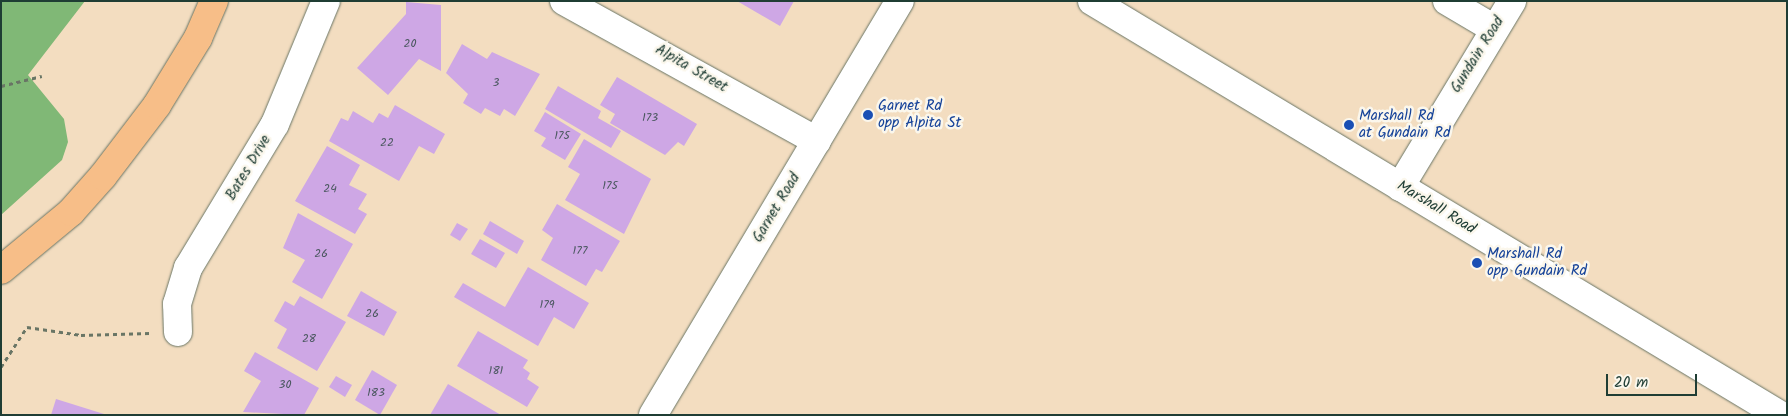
<!DOCTYPE html>
<html>
<head>
<meta charset="utf-8">
<style>
  body { margin:0 }
  #map { position:relative; width:1788px; height:416px; overflow:hidden; background:#f3ddc0; font-family:Kalam,sans-serif }
  div>[style] { position:absolute }
  [style*='--x'] { left:calc(var(--x)*1px); top:calc(var(--y)*1px); width:calc(var(--w)*1px); rotate:calc(var(--a)*1deg) }
  .forest>* { inset:0; background:#80b876 }
  .building>* { inset:0; background:#cea7e5 }
  .path>* { height:3px; margin-top:-1.5px; transform-origin:0; background:repeating-linear-gradient(90deg,#697565 0 4px,transparent 0 8px) }
  .roads { filter:drop-shadow(0 0 1px #697565) drop-shadow(0 0 1px #697565) }
  .minor>* { height:28px; margin:-14px; padding:0 14px; transform-origin:14px; border-radius:14px; background:#fff }
  .major>* { height:28px; margin:-14px; padding:0 14px; transform-origin:14px; border-radius:14px; background:#f7be88 }
  .dots>* { width:14px; height:14px; translate:-50% -50%; box-sizing:border-box; border:2px solid #fbf7ec; border-radius:50% }
  span { translate:-50% -50%; white-space:nowrap; text-align:center; line-height:1.15; -webkit-text-stroke:5px #fbf7ec; paint-order:stroke }
  .number-label { font-size:12px; color:#4b5860 }
  .number-label span { -webkit-text-stroke-width:0 }
  .street-label { font-size:15px; color:#1f3d34 }
  .transit-label { font-size:15px; color:#164399 }
  .left { translate:0 -50%; text-align:left }
  .frame { position:absolute; inset:0; border:2px solid #1f3d34; pointer-events:none }
  .scale { position:absolute; left:1606px; top:374px; width:91px; height:22px; box-sizing:border-box; border:2px solid #1f3d34; border-top:0; padding-left:6px; font-size:15px; line-height:18px; white-space:nowrap; color:#1f3d34; -webkit-text-stroke:4px #fbf7ec; paint-order:stroke }
</style>
</head>
<body>
<div id="map">
  <div class="forest">
    <div style="clip-path:polygon(1px 1px,85px 1px,28px 75px,64px 119px,68px 142px,62px 160px,1px 215px)"></div>
  </div>
  <div class="building">
    <div style="clip-path:polygon(737px 1px,794px 1px,780px 26px)"></div>
    <div style="clip-path:polygon(406px 2px,441px 5px,441px 71px,419px 59px,388px 95px,357px 68px,406px 14px)"></div>
    <div style="clip-path:polygon(462px 44px,487px 59px,492px 52px,540px 74px,515px 116px,504px 109px,500px 116px,485px 108px,481px 114px,463px 103px,468px 94px,446px 73px)"></div>
    <div style="clip-path:polygon(617px 77px,697px 124px,684px 146px,678px 142px,665px 155px,610px 123px,615px 114px,600px 105px)"></div>
    <div style="clip-path:polygon(558px 86px,601px 111px,598px 118px,621px 131px,611px 148px,545px 109px)"></div>
    <div style="clip-path:polygon(395px 105px,445px 134px,434px 154px,419px 146px,399px 181px,329px 141px,341px 118px,348px 121px,353px 111px,373px 123px,379px 113px,388px 118px)"></div>
    <div style="clip-path:polygon(545px 112px,581px 134px,565px 160px,541px 146px,546px 138px,534px 131px)"></div>
    <div style="clip-path:polygon(584px 139px,651px 179px,624px 234px,565px 200px,580px 174px,568px 167px)"></div>
    <div style="clip-path:polygon(327px 146px,360px 165px,349px 185px,367px 194px,358px 209px,367px 214px,355px 234px,295px 201px)"></div>
    <div style="clip-path:polygon(557px 204px,620px 241px,602px 272px,596px 269px,586px 286px,541px 260px,553px 238px,542px 230px)"></div>
    <div style="clip-path:polygon(298px 213px,353px 244px,322px 299px,292px 282px,305px 260px,283px 248px)"></div>
    <div style="clip-path:polygon(490px 221px,524px 241px,517px 254px,483px 234px)"></div>
    <div style="clip-path:polygon(457px 223px,468px 229px,460px 241px,450px 235px)"></div>
    <div style="clip-path:polygon(480px 239px,505px 253px,496px 268px,471px 254px)"></div>
    <div style="clip-path:polygon(528px 267px,589px 303px,574px 329px,554px 317px,538px 346px,454px 297px,463px 283px,505px 307px)"></div>
    <div style="clip-path:polygon(361px 291px,397px 312px,384px 336px,347px 316px)"></div>
    <div style="clip-path:polygon(300px 296px,346px 322px,317px 371px,277px 348px,287px 329px,274px 321px,285px 301px,294px 306px)"></div>
    <div style="clip-path:polygon(478px 331px,528px 360px,523px 368px,530px 373px,527px 379px,539px 387px,527px 407px,457px 366px)"></div>
    <div style="clip-path:polygon(255px 352px,319px 388px,304px 415px,243px 412px,261px 381px,244px 371px)"></div>
    <div style="clip-path:polygon(372px 370px,397px 385px,380px 415px,355px 400px)"></div>
    <div style="clip-path:polygon(336px 376px,352px 385px,345px 397px,329px 387px)"></div>
    <div style="clip-path:polygon(448px 384px,501px 415px,430px 415px)"></div>
    <div style="clip-path:polygon(56px 399px,104px 414px,104px 415px,51px 415px)"></div>
  </div>
  <div class="path">
    <div style="--x:1;--y:86;--w:42;--a:-13.7"></div>
    <div style="--x:1;--y:367;--w:48;--a:-57"></div>
    <div style="--x:27;--y:327;--w:55;--a:8.4"></div>
    <div style="--x:81;--y:335;--w:69;--a:-1.7"></div>
  </div>
  <div class="roads">
    <div class="minor">
      <div style="--x:564;--y:1;--w:289;--a:29"></div>
      <div style="--x:1092;--y:1;--w:803;--a:31.04"></div>
      <div style="--x:1447;--y:1;--w:53;--a:30.4"></div>
      <div style="--x:1400;--y:187;--w:217;--a:-58.9"></div>
      <div style="--x:178;--y:332;--w:28;--a:-92"></div>
      <div style="--x:177;--y:304;--w:38;--a:-73"></div>
      <div style="--x:188;--y:268;--w:168;--a:-58.9"></div>
      <div style="--x:275;--y:124;--w:133;--a:-67.5"></div>
      <div style="--x:653;--y:415;--w:482;--a:-59.2"></div>
    </div>
    <div class="major">
      <div style="--x:1;--y:270;--w:91;--a:-39.6"></div>
      <div style="--x:71;--y:212;--w:48;--a:-48.4"></div>
      <div style="--x:103;--y:176;--w:89;--a:-52.7"></div>
      <div style="--x:157;--y:105;--w:79;--a:-58.5"></div>
      <div style="--x:198;--y:38;--w:40;--a:-66.6"></div>
    </div>
  </div>
  <div class="dots">
    <div style="left:868px;top:115px;background:#1a4fb4"></div>
    <div style="left:1349px;top:125px;background:#1a4fb4"></div>
    <div style="left:1477px;top:263px;background:#1a4fb4"></div>
  </div>
  <div class="number-label">
    <span style="left:410px;top:44px">20</span>
    <span style="left:496px;top:83px">3</span>
    <span style="left:650px;top:118px">173</span>
    <span style="left:562px;top:136px">175</span>
    <span style="left:387px;top:143px">22</span>
    <span style="left:610px;top:186px">175</span>
    <span style="left:330px;top:189px">24</span>
    <span style="left:580px;top:251px">177</span>
    <span style="left:321px;top:254px">26</span>
    <span style="left:547px;top:305px">179</span>
    <span style="left:372px;top:314px">26</span>
    <span style="left:309px;top:339px">28</span>
    <span style="left:496px;top:371px">181</span>
    <span style="left:285px;top:385px">30</span>
    <span style="left:376px;top:393px">183</span>
  </div>
  <div class="street-label">
    <span style="left:1478px;top:55px;rotate:-58deg">Gundain Road</span>
    <span style="left:691px;top:69px;rotate:30deg">Alpita Street</span>
    <span style="left:249px;top:168px;rotate:-59deg">Bates Drive</span>
    <span style="left:777px;top:208px;rotate:-59deg">Garnet Road</span>
    <span style="left:1436px;top:208px;rotate:31deg">Marshall Road</span>
  </div>
  <div class="transit-label">
    <span class="left" style="left:878px;top:115px">Garnet Rd<br>opp Alpita St</span>
    <span class="left" style="left:1359px;top:125px">Marshall Rd<br>at Gundain Rd</span>
    <span class="left" style="left:1487px;top:263px">Marshall Rd<br>opp Gundain Rd</span>
  </div>
  <div class="frame"></div>
  <div class="scale">20 m</div>
</div>
</body>
</html>
